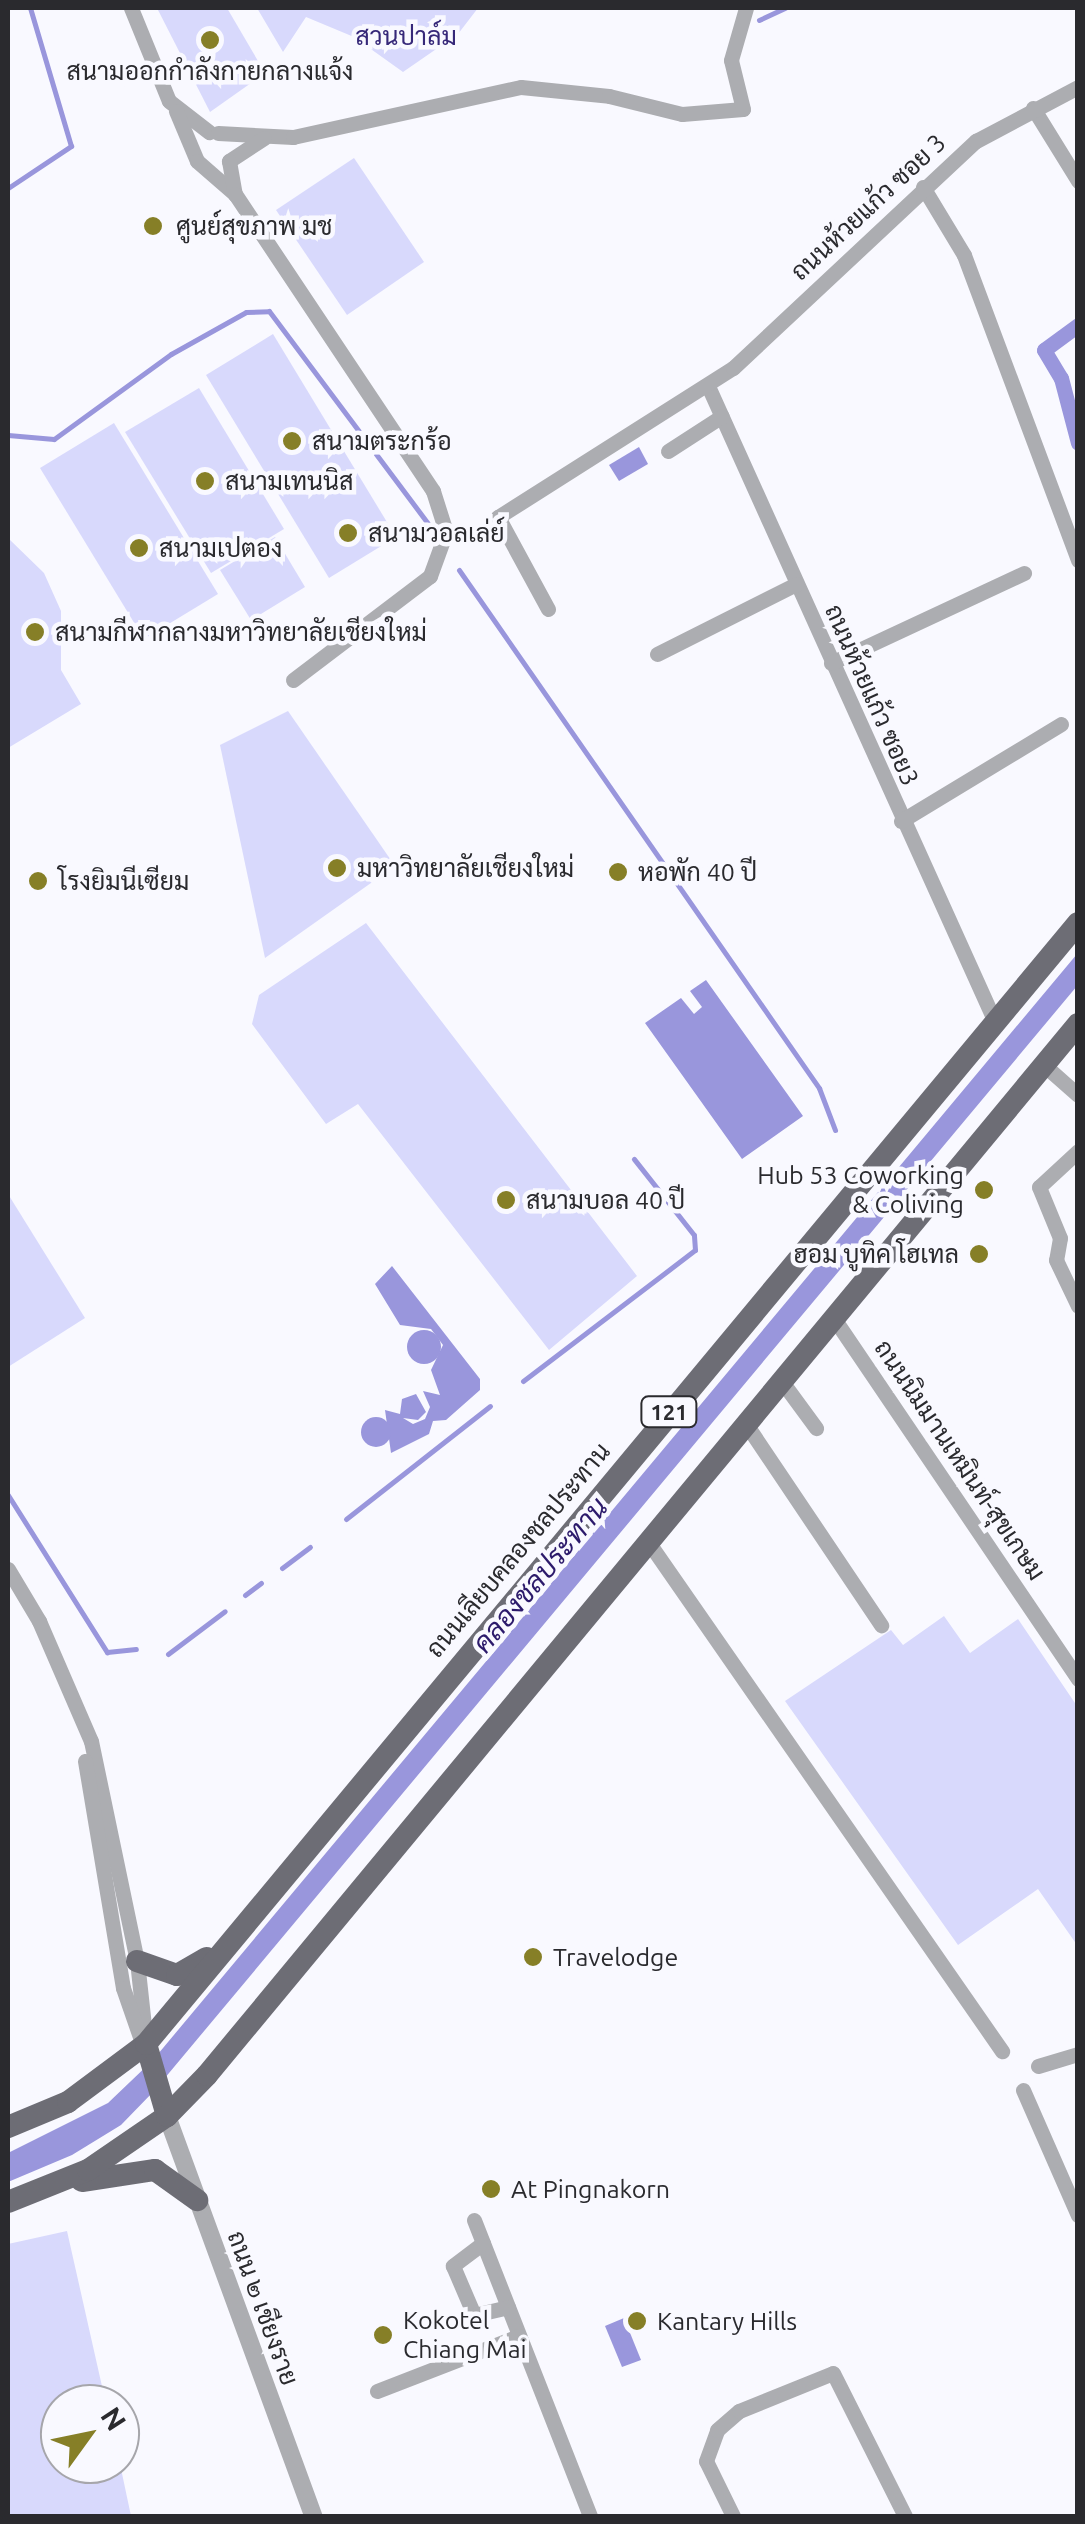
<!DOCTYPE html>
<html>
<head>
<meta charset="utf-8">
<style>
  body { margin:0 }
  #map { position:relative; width:1085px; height:2524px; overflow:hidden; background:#f9f9ff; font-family:Ubuntu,Sarabun,sans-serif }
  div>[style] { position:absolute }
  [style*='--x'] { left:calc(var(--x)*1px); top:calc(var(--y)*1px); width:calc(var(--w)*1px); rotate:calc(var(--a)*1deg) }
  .green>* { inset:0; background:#d8d9fc }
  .water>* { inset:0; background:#9996dc }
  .round { border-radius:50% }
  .stream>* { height:5px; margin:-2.5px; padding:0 2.5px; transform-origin:2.5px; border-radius:2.5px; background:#9996dc }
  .canal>* { height:15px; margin:-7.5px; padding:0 7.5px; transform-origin:7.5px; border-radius:7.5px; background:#9996dc }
  .minor>* { height:15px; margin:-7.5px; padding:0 7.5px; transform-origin:7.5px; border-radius:7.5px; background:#acadb1 }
  .tertiary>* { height:18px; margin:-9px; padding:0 9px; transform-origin:9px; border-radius:9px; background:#acadb1 }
  .primary>* { height:22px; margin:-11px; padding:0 11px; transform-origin:11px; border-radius:11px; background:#6d6d75 }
  .dots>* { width:28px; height:28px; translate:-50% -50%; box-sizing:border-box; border:5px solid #f9f9ff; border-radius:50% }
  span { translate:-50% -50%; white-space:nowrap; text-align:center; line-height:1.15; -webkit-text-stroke:9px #f9f9ff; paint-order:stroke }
  .shield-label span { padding:2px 8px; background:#f9f9ff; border:2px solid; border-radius:8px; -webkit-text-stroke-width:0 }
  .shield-label { font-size:22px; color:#2a2a2e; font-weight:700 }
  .park-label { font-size:25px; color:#362879 }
  .poi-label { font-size:25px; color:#2a2a2e }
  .left { translate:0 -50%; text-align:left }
  .right { translate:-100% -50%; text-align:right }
  .street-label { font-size:25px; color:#2a2a2e }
  .water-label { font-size:28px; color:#2c1a6b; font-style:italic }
  .frame { position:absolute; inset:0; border:10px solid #2a2a2e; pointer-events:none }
  .north { position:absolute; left:40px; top:2384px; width:100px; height:100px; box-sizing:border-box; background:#f9f9ff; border:2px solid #a6a6ab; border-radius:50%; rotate:57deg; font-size:28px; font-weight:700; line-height:40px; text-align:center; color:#2a2a2e }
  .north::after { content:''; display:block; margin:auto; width:35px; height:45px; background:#867f27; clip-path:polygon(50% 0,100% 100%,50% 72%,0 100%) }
</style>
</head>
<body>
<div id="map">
  <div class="green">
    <div style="clip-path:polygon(157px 8px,227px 8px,265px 73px,210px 112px)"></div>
    <div style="clip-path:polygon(257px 8px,478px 8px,458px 34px,403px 72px,354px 37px,306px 17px,283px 52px)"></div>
    <div style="clip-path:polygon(354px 158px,424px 262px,347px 315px,276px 210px)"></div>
    <div style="clip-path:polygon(273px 334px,396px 537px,329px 578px,206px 375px)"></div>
    <div style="clip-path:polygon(199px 388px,284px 529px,211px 573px,125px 432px)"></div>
    <div style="clip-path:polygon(114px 423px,218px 594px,144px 639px,40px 468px)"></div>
    <div style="clip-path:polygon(275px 537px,305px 587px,251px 620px,220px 570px)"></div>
    <div style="clip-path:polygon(8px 538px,44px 573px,61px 611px,61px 670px,81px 704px,8px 748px)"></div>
    <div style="clip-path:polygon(288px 711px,395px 866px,265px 958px,220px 745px)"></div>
    <div style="clip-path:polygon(366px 923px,637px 1276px,549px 1350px,358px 1104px,326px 1124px,252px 1024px,259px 995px)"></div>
    <div style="clip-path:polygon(8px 1194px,85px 1318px,8px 1367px)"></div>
    <div style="clip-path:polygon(944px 1616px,970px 1653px,1018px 1619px,1077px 1706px,1077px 1945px,1038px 1889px,958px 1945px,785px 1701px,891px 1630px,903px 1645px)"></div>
    <div style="clip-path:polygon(67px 2231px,106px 2404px,60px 2404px,60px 2464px,120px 2464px,131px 2516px,8px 2516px,8px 2244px)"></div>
  </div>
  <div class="water">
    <div style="clip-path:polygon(639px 447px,648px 464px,619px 481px,609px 465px)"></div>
    <div style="clip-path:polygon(1077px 954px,1077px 986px,154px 2091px,121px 2125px,72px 2155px,8px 2182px,8px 2153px,108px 2103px,153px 2060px)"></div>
    <div style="clip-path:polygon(706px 980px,803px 1116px,742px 1159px,645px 1023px,681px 998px,694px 1014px,702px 1007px,690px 991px)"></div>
    <div style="clip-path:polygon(392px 1266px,480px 1379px,480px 1390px,446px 1420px,433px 1421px,429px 1434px,391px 1453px,385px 1410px,400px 1414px,402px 1399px,416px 1394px,426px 1412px,418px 1420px,403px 1418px,413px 1424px,425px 1419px,430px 1407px,423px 1391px,440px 1395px,431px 1370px,443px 1345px,431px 1329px,400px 1325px,375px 1284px)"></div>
    <div class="round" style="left:407px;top:1330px;width:34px;height:34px"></div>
    <div class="round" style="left:361px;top:1417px;width:30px;height:30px"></div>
    <div style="clip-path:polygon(624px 2318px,641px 2360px,622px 2367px,605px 2326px)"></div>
  </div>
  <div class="stream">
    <div style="--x:759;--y:20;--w:29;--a:-25"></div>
    <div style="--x:8;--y:188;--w:76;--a:-33.7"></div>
    <div style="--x:71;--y:146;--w:144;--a:-106.5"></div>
    <div style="--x:8;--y:435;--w:46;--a:5"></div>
    <div style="--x:54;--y:439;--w:145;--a:-36"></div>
    <div style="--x:171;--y:354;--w:86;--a:-29.2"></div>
    <div style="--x:246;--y:312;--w:23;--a:-2"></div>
    <div style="--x:269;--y:311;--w:274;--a:53.2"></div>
    <div style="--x:459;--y:570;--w:631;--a:55.2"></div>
    <div style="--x:819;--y:1088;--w:45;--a:69.1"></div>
    <div style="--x:523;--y:1381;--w:216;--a:-37.3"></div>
    <div style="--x:695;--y:1250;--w:15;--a:-94"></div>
    <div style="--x:694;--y:1235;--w:97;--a:-128.3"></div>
    <div style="--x:8;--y:1495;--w:186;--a:57.8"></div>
    <div style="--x:107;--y:1652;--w:29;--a:-6"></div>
    <div style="--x:346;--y:1519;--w:183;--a:-38.1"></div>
    <div style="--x:282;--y:1568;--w:35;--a:-37"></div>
    <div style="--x:245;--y:1595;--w:20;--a:-37"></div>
    <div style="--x:168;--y:1654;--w:71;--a:-37"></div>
  </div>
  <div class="canal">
    <div style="--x:1078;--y:325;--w:42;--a:143.7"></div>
    <div style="--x:1044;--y:350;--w:33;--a:59"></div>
    <div style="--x:1061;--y:378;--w:67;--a:75.3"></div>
  </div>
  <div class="minor">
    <div style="--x:131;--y:8;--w:100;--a:67.8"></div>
    <div style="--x:169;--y:101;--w:51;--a:37.8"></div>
    <div style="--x:1033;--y:108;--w:86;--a:58.3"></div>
    <div style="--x:176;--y:111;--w:54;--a:67.2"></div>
    <div style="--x:197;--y:161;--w:50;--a:41"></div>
    <div style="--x:218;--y:133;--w:75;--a:3.1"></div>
    <div style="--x:293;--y:137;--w:233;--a:-12.4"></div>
    <div style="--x:521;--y:87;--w:88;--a:5.8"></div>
    <div style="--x:609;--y:96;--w:75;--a:13.9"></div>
    <div style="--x:682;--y:114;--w:61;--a:-4.7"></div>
    <div style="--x:743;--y:109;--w:50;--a:-103.8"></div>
    <div style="--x:731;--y:60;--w:54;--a:-73.9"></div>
    <div style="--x:264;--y:138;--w:42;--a:146.7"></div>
    <div style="--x:229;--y:161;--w:34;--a:80"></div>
    <div style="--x:235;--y:194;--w:357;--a:56.3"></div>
    <div style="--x:433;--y:491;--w:43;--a:72.4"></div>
    <div style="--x:446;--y:532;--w:47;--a:110"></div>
    <div style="--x:430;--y:576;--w:172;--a:142.8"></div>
    <div style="--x:923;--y:187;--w:79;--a:58.9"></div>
    <div style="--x:964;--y:255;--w:326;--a:69.5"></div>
    <div style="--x:708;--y:386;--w:698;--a:65.71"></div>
    <div style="--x:668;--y:451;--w:64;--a:-32.9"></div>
    <div style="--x:548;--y:609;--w:105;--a:-118.5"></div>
    <div style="--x:498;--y:517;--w:278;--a:-32.4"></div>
    <div style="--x:733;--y:368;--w:333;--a:-43.1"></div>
    <div style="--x:976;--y:141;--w:115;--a:-27.9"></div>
    <div style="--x:657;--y:654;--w:156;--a:-26.7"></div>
    <div style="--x:831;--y:663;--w:213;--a:-25"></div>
    <div style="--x:901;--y:821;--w:187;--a:-31.2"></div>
    <div style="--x:1044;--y:1065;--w:45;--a:41.4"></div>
    <div style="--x:1078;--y:1151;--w:53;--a:137.3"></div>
    <div style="--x:1039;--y:1187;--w:55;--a:67.6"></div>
    <div style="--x:1060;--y:1238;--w:22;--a:100"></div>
    <div style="--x:1056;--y:1260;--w:51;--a:64.4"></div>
    <div style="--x:835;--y:1320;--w:434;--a:55.9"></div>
    <div style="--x:783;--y:1383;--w:56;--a:53.7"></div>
    <div style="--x:748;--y:1427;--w:239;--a:56.1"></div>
    <div style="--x:649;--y:1543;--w:619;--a:55.21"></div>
    <div style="--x:8;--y:1569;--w:61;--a:59.2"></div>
    <div style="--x:39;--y:1621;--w:131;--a:66.6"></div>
    <div style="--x:91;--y:1741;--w:225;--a:78.2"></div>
    <div style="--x:137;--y:1961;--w:83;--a:83.8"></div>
    <div style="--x:85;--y:1761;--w:230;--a:80.5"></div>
    <div style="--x:123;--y:1988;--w:52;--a:70.9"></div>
    <div style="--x:1038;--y:2066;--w:42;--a:-16.7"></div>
    <div style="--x:1023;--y:2090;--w:137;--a:66.3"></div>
    <div style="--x:474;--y:2220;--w:318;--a:68.6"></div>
    <div style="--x:483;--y:2243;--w:38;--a:143"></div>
    <div style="--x:453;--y:2266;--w:53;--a:66.8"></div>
    <div style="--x:474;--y:2315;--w:35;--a:-13"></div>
    <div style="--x:377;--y:2391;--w:152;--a:-21.2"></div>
    <div style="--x:733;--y:2516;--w:61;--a:-116.1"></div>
    <div style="--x:706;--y:2461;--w:33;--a:-70"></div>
    <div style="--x:717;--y:2430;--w:29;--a:-41"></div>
    <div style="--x:739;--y:2411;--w:101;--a:-22"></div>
    <div style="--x:833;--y:2373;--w:160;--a:63.3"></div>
  </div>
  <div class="tertiary">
    <div style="--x:167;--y:2116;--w:426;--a:69.9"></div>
  </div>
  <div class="primary">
    <div style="--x:137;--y:1961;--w:42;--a:19.3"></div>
    <div style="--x:177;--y:1975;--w:34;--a:-30"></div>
    <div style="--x:146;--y:2044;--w:75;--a:73.7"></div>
    <div style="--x:8;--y:2127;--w:65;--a:-22.6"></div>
    <div style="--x:68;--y:2102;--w:97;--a:-36.6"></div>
    <div style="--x:146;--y:2044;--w:1458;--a:-50.26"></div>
    <div style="--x:82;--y:2181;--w:74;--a:-8.6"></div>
    <div style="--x:155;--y:2170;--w:52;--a:35.5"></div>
    <div style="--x:8;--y:2202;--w:86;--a:-21.8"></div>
    <div style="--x:88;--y:2170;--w:96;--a:-34.4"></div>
    <div style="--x:167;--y:2116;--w:57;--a:-45.7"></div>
    <div style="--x:207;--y:2075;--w:1365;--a:-50.35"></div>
  </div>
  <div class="dots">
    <div style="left:210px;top:40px;background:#867f27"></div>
    <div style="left:153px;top:226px;background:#867f27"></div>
    <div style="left:292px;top:441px;background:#867f27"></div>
    <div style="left:205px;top:481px;background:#867f27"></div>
    <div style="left:348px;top:533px;background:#867f27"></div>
    <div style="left:139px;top:548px;background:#867f27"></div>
    <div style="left:35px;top:632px;background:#867f27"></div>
    <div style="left:337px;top:868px;background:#867f27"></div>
    <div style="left:618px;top:872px;background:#867f27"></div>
    <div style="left:38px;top:881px;background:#867f27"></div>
    <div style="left:984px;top:1190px;background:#867f27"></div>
    <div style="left:506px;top:1200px;background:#867f27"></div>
    <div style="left:979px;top:1254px;background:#867f27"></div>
    <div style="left:533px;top:1957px;background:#867f27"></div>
    <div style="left:491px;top:2189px;background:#867f27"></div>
    <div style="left:637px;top:2321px;background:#867f27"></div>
    <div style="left:383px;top:2335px;background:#867f27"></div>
  </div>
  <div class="shield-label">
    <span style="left:669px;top:1412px">121</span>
  </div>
  <div class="park-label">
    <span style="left:406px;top:36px">สวนปาล์ม</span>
  </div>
  <div class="poi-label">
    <span style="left:210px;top:71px">สนามออกกำลังกายกลางแจ้ง</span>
    <span class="left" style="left:176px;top:226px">ศูนย์สุขภาพ มช</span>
    <span class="left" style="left:312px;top:441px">สนามตระกร้อ</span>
    <span class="left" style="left:225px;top:481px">สนามเทนนิส</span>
    <span class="left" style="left:368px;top:533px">สนามวอลเล่ย์</span>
    <span class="left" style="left:159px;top:548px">สนามเปตอง</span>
    <span class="left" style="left:55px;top:632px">สนามกีฬากลางมหาวิทยาลัยเชียงใหม่</span>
    <span class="left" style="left:357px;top:868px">มหาวิทยาลัยเชียงใหม่</span>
    <span class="left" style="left:638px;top:872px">หอพัก 40 ปี</span>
    <span class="left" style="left:58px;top:881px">โรงยิมนีเซียม</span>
    <span class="right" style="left:964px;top:1190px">Hub 53 Coworking<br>&amp; Coliving</span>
    <span class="left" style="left:526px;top:1200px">สนามบอล 40 ปี</span>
    <span class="right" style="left:959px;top:1254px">ฮอม บูทิค โฮเทล</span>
    <span class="left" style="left:553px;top:1957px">Travelodge</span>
    <span class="left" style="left:511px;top:2189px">At Pingnakorn</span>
    <span class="left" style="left:403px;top:2335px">Kokotel<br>Chiang Mai</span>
    <span class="left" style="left:657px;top:2321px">Kantary Hills</span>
  </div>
  <div class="street-label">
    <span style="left:868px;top:207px;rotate:-43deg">ถนนห้วยแก้ว ซอย 3</span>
    <span style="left:872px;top:695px;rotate:66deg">ถนนห้วยแก้ว ซอย3</span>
    <span style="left:960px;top:1460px;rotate:56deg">ถนนนิมมานเหมินท์-สุขเกษม</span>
    <span style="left:518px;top:1550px;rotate:-50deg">ถนนเลียบคลองชลประทาน</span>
    <span style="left:263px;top:2308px;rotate:70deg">ถนน ๒ เชียงราย</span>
  </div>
  <div class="water-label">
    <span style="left:540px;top:1575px;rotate:-50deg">คลองชลประทาน</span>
  </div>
  <div class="frame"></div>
  <div class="north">N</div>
</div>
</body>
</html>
